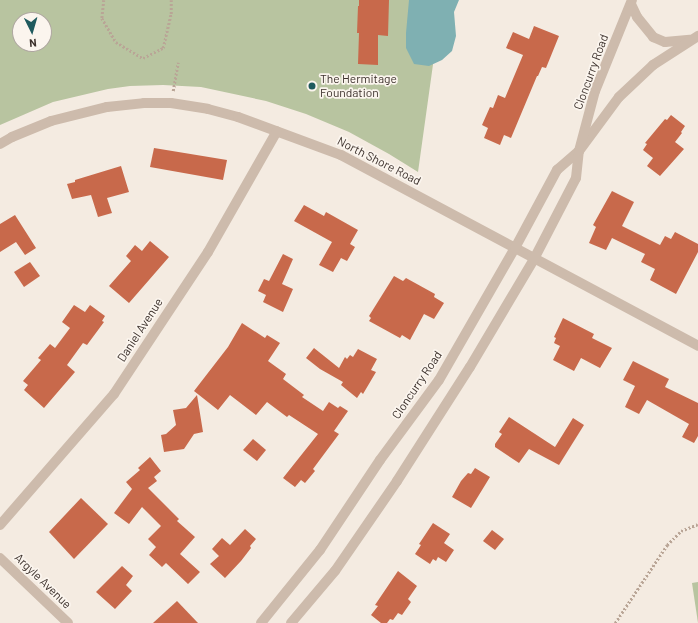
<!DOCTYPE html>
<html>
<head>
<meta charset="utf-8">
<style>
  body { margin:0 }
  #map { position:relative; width:698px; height:623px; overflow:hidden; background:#f4ebe1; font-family:Barlow,sans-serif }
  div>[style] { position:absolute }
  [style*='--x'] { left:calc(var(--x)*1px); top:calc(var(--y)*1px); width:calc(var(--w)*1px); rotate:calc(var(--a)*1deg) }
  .green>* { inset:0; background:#b8c4a0 }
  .water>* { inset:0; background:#7fb0b2 }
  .building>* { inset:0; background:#c8694b }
  .path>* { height:2.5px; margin-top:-1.25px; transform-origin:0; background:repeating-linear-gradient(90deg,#b9a596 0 2px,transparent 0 4px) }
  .minor>* { height:10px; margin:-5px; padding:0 5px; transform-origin:5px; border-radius:5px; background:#cdbbac }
  .dots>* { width:11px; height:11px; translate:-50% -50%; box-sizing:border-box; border:2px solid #fbf5ee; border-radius:50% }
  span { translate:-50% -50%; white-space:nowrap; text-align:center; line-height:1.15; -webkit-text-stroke:3.5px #fbf5ee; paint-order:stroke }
  .street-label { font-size:12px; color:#3b302b }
  .poi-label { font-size:12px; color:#3b302b }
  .left { translate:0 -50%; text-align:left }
  .north { position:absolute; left:12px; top:12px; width:40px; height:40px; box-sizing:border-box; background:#fbf5ee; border:1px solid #aea6a0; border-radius:50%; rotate:175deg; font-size:11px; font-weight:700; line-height:16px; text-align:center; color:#3b302b }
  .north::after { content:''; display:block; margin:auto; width:14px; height:18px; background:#1f5a5e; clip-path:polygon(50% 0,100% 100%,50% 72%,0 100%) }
</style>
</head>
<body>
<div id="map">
  <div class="green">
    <div style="clip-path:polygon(evenodd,0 0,442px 0,418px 172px,389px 154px,349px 132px,306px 114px,266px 101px,201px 87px,163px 85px,130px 86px,108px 89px,53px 102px,0 125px,0 0,20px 20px,44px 20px,44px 44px,20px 44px,20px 20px)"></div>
    <div style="clip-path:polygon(698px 582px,698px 623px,692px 583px)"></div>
  </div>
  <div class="water">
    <div style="clip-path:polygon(409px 0,459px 0,454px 12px,456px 36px,452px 51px,442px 60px,429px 66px,414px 64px,406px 48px,406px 33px)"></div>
  </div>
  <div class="building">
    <div style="clip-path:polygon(359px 0,389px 0,388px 36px,378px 35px,378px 65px,358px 64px,359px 33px,357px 33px,358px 6px,359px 6px)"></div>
    <div style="clip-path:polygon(534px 26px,559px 36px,546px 68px,542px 67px,538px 76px,537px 76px,511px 138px,504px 135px,500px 145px,484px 138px,488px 128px,482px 125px,490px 107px,493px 108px,498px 95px,505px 98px,523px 55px,506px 48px,513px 32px,529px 39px)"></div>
    <div style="clip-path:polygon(671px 115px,685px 126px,681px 132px,682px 133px,675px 142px,684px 149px,660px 176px,647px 166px,653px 158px,643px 150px,647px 144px,645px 143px,665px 119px,667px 120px)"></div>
    <div style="clip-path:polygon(154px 148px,227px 160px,223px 180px,150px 167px)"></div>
    <div style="clip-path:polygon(121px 166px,129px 192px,107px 198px,112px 213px,98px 217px,91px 195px,72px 199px,67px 184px,75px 182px,75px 180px)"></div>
    <div style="clip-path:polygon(612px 191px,634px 202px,622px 226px,660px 245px,665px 236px,671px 239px,675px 232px,698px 244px,698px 252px,676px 294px,650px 280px,655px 269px,641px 262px,645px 254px,612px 238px,606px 250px,589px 243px,596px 227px,593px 225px)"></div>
    <div style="clip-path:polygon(304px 205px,324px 216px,326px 212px,358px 230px,350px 244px,355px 247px,347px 261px,341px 258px,333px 272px,319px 265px,332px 242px,294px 221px)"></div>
    <div style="clip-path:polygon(15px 215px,36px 248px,25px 255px,16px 242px,0 252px,0 224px)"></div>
    <div style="clip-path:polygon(150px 241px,169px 257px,129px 303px,109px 286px,131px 261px,126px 256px,135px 245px,142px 251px)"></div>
    <div style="clip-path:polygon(283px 254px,293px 259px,282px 284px,293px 289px,283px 312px,263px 302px,266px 295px,258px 291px,264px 279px,269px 281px)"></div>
    <div style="clip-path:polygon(30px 262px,40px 276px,24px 287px,14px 272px)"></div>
    <div style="clip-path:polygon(394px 276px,403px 281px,406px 278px,435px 294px,434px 297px,444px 303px,434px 319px,424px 314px,410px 340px,402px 335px,400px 338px,369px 321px,371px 318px,369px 316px)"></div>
    <div style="clip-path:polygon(74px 305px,85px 312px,90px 305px,105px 316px,102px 321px,104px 322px,87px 345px,83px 343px,67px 365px,75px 372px,44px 408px,24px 390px,28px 385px,23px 381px,41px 360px,38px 358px,50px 344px,55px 348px,70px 328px,62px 322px)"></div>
    <div style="clip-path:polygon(563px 318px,594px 334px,592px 338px,612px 348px,600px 368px,581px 358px,574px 371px,553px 360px,560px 346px,554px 343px,556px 338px,554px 337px)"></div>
    <div style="clip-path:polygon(242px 323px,265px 338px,267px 335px,280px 343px,268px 361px,286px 374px,283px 379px,304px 395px,302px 397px,323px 411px,329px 402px,338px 408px,340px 406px,348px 411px,334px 431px,339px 434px,313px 469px,315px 471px,305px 483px,301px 480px,295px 487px,283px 478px,318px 434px,289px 415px,287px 417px,267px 402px,256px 415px,230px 395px,218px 410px,194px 391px,228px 347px)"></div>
    <div style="clip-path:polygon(314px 348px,339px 368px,345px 357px,347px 359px,350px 355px,353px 357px,358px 349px,377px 359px,371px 370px,376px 372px,363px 394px,361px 392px,357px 398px,341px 385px,343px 382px,320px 369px,306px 358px)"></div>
    <div style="clip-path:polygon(633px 361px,669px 379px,665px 387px,698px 403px,698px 436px,694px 443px,682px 437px,689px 424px,647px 400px,639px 414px,625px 407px,635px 386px,623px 380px)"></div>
    <div style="clip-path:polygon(197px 395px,203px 432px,194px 434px,184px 449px,164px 452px,161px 435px,166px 434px,176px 425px,173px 410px,186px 408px)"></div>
    <div style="clip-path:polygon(509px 417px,555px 447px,573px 418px,584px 425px,559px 465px,529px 449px,519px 463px,495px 447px,495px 444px,502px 434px,499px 432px)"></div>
    <div style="clip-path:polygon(253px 439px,266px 450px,257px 461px,243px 450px)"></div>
    <div style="clip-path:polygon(150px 457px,161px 471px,154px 477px,157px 481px,148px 488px,179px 519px,177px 521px,195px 537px,180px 554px,200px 572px,188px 584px,166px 563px,162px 567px,149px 555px,156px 547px,148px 539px,161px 526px,142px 507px,129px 524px,114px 513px,132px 489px,126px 482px,140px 470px,138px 468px)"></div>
    <div style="clip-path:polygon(475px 468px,490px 477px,471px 508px,452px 497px,461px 481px,468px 473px,471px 474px)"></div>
    <div style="clip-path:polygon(81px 498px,108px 524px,74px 559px,49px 532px)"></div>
    <div style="clip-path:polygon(433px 523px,450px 534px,444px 543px,454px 550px,446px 562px,438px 557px,436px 561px,433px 559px,430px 564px,415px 554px,421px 545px,419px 544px)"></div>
    <div style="clip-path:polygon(245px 529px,256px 539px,250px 546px,251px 548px,241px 561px,225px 578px,210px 564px,219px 556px,212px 549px,222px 538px,230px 545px)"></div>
    <div style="clip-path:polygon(492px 530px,504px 539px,495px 550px,483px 541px)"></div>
    <div style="clip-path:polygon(122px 566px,133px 576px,126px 585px,132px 591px,115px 609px,96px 592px)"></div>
    <div style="clip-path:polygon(398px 571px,417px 586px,408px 599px,411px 602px,402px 615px,398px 613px,393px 620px,390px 619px,387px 623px,381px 623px,371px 615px,378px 606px,375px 605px)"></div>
    <div style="clip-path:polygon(177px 601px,198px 623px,153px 623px)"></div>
  </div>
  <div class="path">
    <div style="--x:104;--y:0;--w:18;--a:96"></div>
    <div style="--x:102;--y:18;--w:28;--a:60"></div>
    <div style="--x:116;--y:42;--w:31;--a:31"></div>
    <div style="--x:143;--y:58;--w:22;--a:-27"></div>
    <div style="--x:163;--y:48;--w:35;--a:-77"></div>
    <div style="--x:171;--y:14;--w:14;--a:-90"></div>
    <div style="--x:173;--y:91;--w:29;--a:-80"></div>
    <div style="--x:615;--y:623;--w:94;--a:-56.3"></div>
    <div style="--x:667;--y:545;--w:20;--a:-45"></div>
    <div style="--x:681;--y:531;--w:18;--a:-22"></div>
  </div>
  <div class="minor">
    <div style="--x:631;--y:4;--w:14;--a:65"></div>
    <div style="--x:637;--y:17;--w:26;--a:51"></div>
    <div style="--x:653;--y:37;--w:13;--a:23"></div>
    <div style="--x:665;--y:42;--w:25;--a:-5"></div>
    <div style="--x:0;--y:144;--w:14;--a:-30"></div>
    <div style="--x:12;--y:137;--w:42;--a:-22.3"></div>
    <div style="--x:51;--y:121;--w:58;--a:-14"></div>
    <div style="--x:107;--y:107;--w:37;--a:-6"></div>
    <div style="--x:144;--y:103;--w:27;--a:0"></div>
    <div style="--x:171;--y:103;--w:37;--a:9"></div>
    <div style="--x:208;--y:109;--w:31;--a:15"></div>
    <div style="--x:238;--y:117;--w:110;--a:20.3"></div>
    <div style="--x:341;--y:155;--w:405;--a:28.1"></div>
    <div style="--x:0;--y:525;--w:174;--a:-49"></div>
    <div style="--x:114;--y:394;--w:170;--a:-56.5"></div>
    <div style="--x:208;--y:252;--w:139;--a:-60.3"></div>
    <div style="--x:0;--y:558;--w:94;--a:43.7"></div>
    <div style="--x:261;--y:623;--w:94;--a:-51.1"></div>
    <div style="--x:320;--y:550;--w:108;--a:-56.3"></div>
    <div style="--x:380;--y:460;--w:99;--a:-53.6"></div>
    <div style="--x:439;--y:380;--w:152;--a:-60.1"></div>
    <div style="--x:515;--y:248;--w:89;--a:-61.7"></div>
    <div style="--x:557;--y:170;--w:29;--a:-41"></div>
    <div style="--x:579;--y:151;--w:67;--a:-53.5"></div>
    <div style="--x:619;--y:97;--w:47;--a:-43.3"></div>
    <div style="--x:653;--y:65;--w:54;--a:-32.8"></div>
    <div style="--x:291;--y:623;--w:68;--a:-49.8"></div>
    <div style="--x:335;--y:571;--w:109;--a:-55.4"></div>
    <div style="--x:397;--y:481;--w:135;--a:-57.4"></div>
    <div style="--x:470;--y:367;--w:126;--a:-59.3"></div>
    <div style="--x:534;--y:259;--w:91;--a:-62.6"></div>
    <div style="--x:576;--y:178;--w:27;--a:-84"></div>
    <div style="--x:579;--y:151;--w:62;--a:-75.1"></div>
    <div style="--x:595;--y:91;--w:98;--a:-67.9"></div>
  </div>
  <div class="dots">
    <div style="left:312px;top:86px;background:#1f5a5e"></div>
  </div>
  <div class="street-label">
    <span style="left:591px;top:72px;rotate:-70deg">Cloncurry Road</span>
    <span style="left:379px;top:161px;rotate:27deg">North Shore Road</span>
    <span style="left:140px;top:330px;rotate:-57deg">Daniel Avenue</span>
    <span style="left:417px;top:385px;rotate:-56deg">Cloncurry Road</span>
    <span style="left:43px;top:581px;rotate:44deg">Argyle Avenue</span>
  </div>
  <div class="poi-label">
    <span class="left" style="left:320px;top:86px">The Hermitage<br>Foundation</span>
  </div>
  <div class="north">N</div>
</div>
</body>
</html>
